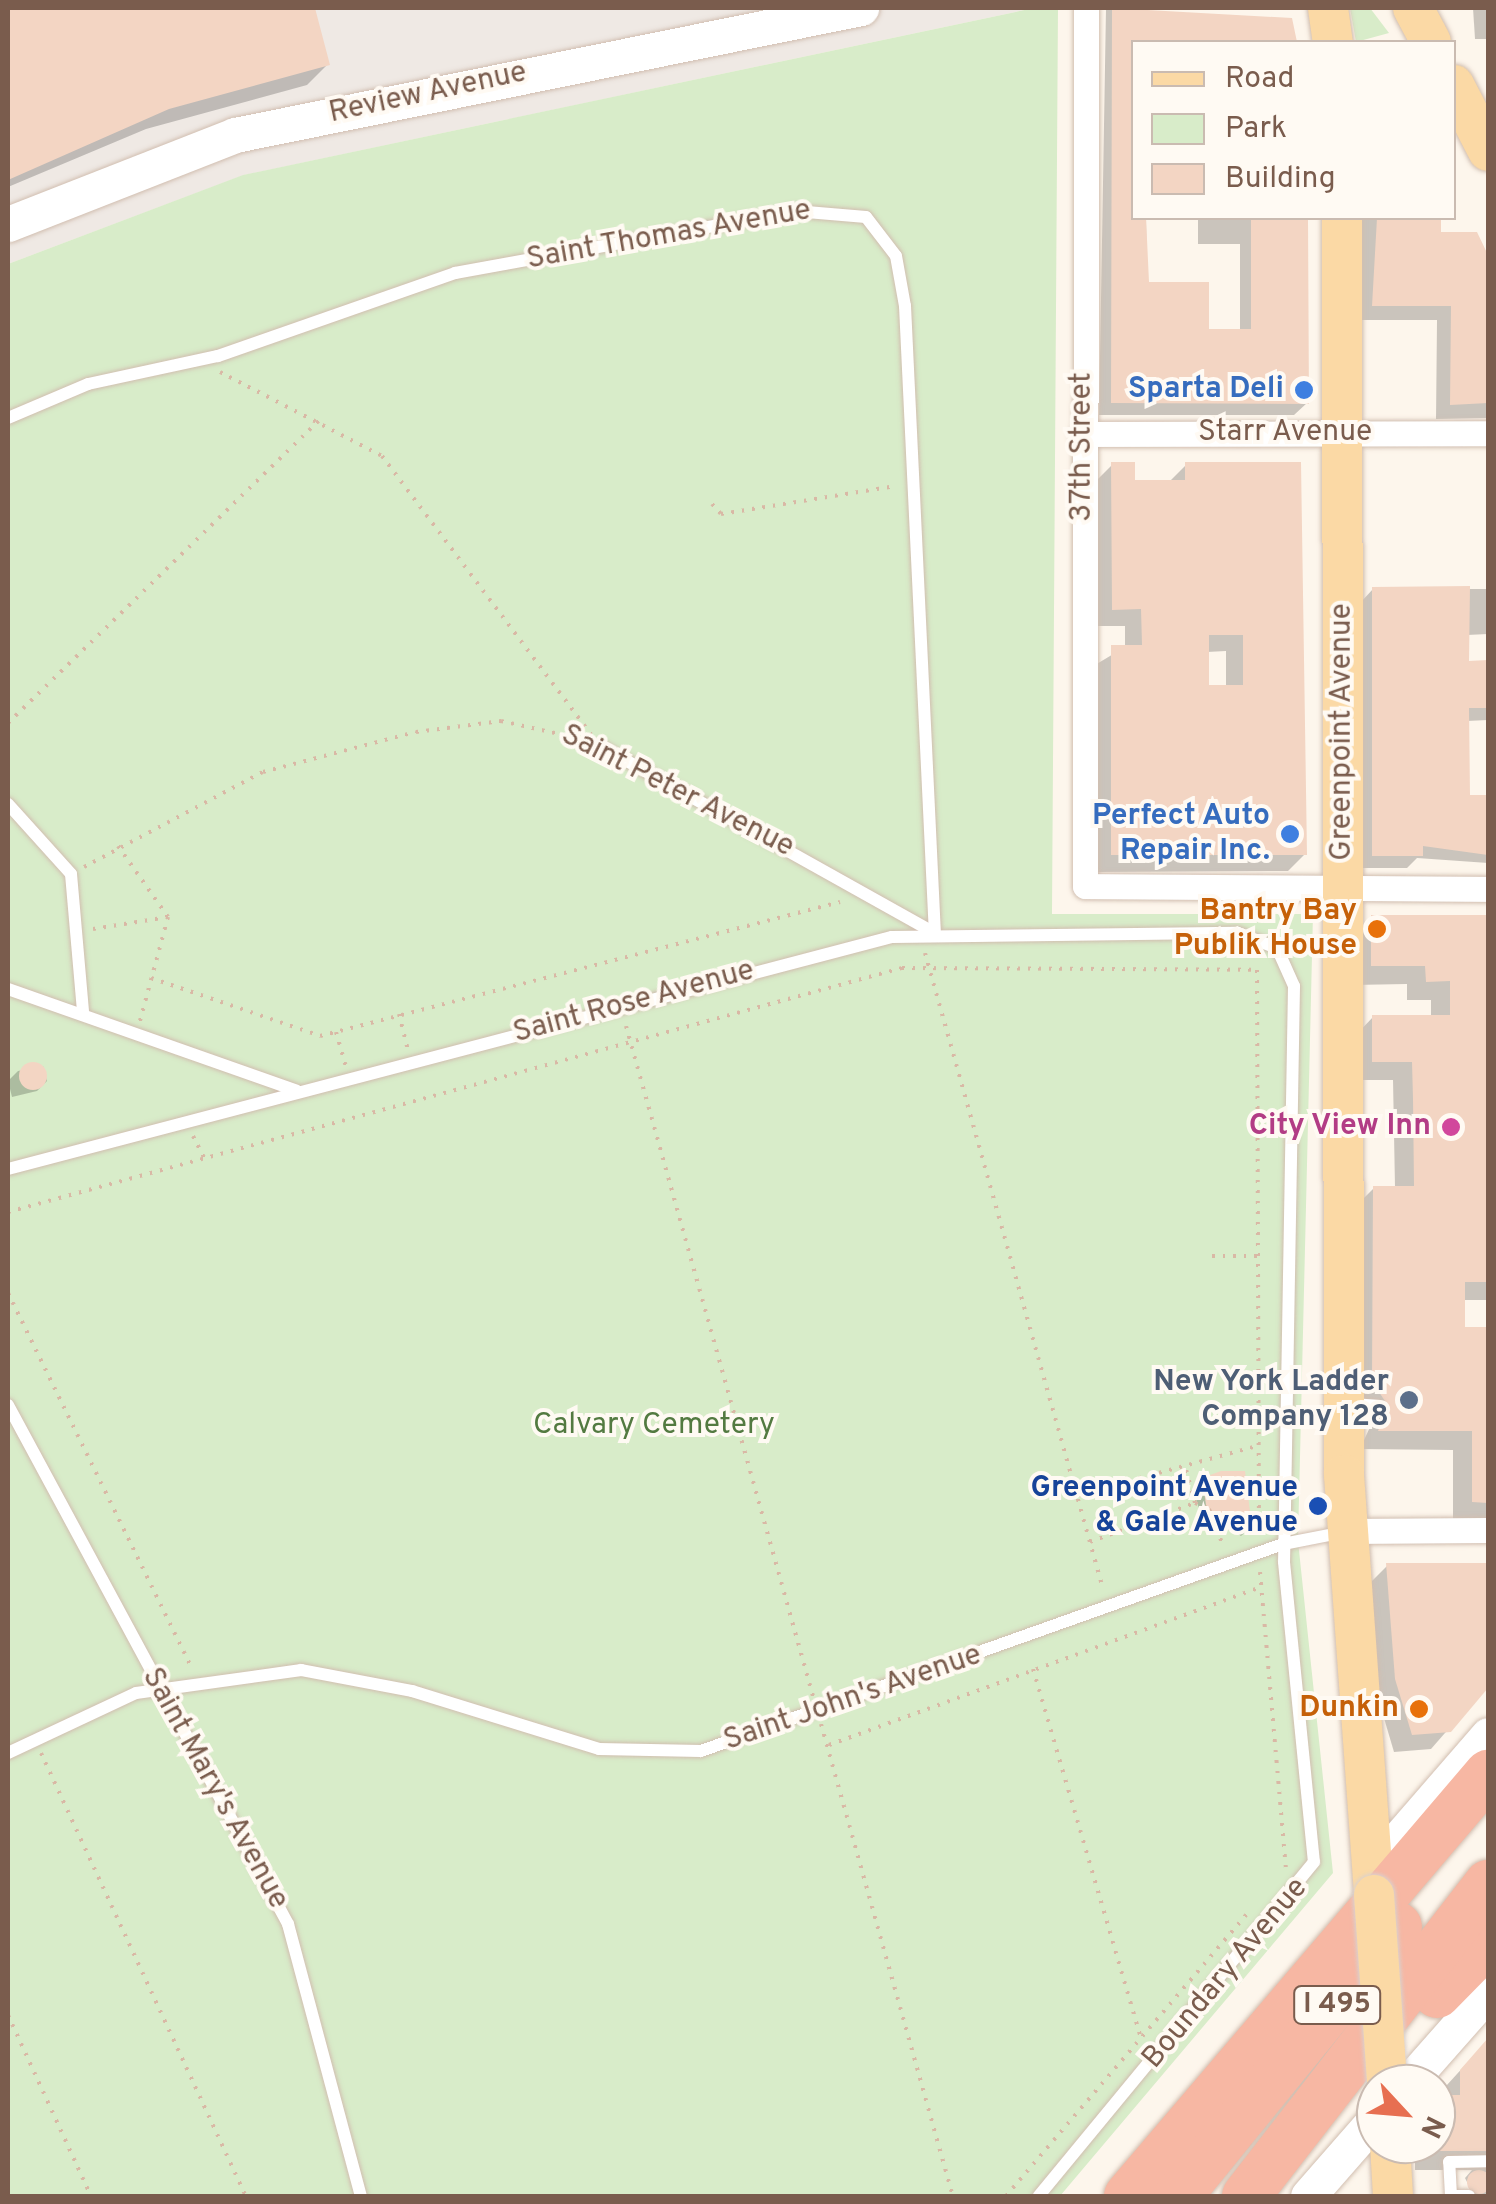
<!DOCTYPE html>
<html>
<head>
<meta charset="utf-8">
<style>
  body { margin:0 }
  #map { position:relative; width:1496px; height:2204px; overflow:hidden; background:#fdf6ec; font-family:Overpass,sans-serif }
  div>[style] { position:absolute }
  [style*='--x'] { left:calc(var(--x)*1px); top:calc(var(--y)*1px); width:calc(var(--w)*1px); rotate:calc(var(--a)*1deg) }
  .industrial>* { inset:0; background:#efe9e4 }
  .green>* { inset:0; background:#d8ecc9 }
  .shadow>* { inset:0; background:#0003 }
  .building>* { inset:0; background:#f3d5c3 }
  .round { border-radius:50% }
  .path>* { height:4px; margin-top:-2px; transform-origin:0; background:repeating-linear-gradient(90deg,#d9b8a5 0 2.5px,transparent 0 10.5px) }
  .roads { filter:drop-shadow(0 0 2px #d1beb0) drop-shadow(0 0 2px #d1beb0) }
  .lane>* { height:12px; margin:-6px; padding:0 6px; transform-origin:6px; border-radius:6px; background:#fff }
  .street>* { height:25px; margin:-12.5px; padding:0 12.5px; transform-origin:12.5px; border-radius:12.5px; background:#fff }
  .secondary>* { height:35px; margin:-17.5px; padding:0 17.5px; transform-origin:17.5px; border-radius:17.5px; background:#fff }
  .primary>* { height:40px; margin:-20px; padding:0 20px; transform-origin:20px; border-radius:20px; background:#fbd9a5 }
  .highway>* { height:48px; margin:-24px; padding:0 24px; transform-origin:24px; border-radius:24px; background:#f7b7a3 }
  .bridges { filter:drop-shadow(0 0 2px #dad1cd) drop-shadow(0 0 2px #dad1cd) }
  .primary-bridge>* { height:40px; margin:-20px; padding:0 20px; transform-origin:20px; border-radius:20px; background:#fbd9a5 }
  .dots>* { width:28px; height:28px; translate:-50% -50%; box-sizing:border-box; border:5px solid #fffaf3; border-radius:50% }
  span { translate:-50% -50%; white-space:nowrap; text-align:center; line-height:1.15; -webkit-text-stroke:8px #fffaf3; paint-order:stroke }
  .shield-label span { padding:2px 8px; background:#fffaf3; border:2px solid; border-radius:8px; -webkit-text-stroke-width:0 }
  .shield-label { font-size:28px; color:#7a5c4d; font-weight:700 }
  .street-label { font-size:30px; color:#7a5c4d }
  .shop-label { font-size:30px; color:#366cbe; font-weight:700 }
  .right { translate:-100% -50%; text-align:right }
  .food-label { font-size:30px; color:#c56008; font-weight:700 }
  .hotel-label { font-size:30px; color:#b23c85; font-weight:700 }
  .service-label { font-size:30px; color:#4e5e75; font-weight:700 }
  .park-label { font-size:30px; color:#537a41 }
  .transit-label { font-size:30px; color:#164399; font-weight:700 }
  .frame { position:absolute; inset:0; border:10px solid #7a5c4d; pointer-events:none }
  .legend { position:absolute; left:1131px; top:40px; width:325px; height:180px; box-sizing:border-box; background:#fffaf3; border:2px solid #cabbb1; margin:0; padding:12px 18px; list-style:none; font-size:30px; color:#7a5c4d }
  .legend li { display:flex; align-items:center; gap:20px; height:50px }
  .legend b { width:50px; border:2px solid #cabbb1 }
  .north { position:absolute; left:1356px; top:2064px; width:100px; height:100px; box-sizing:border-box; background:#fffaf3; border:2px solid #cabbb1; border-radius:50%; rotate:116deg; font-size:28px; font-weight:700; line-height:40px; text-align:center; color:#7a5c4d }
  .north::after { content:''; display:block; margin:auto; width:35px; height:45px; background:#e76f51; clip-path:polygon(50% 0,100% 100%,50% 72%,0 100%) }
</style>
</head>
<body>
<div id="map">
  <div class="industrial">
    <div style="clip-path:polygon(8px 8px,1034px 8px,244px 175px,8px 264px)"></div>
  </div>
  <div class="green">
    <div style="clip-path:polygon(1034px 8px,1058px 8px,1052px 914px,1313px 914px,1298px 1541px,1333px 1873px,1060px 2196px,8px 2196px,8px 264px,243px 175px)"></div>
    <div style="clip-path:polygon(1350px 8px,1370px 8px,1389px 33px,1356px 42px)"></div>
  </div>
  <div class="shadow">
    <div style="clip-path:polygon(8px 8px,312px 8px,328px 64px,307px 85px,146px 129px,8px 187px)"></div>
    <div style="clip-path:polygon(1106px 8px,1290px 21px,1293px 42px,1134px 42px,1134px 218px,1146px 218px,1147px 284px,1207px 332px,1240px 332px,1240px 244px,1198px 244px,1198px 218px,1306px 218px,1307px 403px,1294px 415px,1099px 415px)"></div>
    <div style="clip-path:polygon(1473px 8px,1488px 8px,1488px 39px,1475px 39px)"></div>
    <div style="clip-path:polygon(1360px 218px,1439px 218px,1439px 234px,1476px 235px,1488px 260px,1488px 418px,1436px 419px,1437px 320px,1358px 320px)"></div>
    <div style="clip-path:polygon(evenodd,1298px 464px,1305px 854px,1288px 871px,1095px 872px,1095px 665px,1125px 647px,1125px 626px,1096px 626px,1095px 482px,1112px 465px,1133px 483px,1169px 482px,1186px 465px,1298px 464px,1226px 651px,1226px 687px,1206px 687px,1207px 652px,1226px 651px)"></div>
    <div style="clip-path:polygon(1373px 589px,1488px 589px,1488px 634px,1467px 635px,1467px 663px,1488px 663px,1488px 720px,1467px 721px,1468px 797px,1488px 797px,1488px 863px,1417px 858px,1407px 868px,1360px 868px,1360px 603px)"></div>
    <div style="clip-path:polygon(1372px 918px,1488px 918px,1488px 1300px,1463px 1300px,1463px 1330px,1488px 1330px,1488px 1521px,1453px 1521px,1453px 1450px,1360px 1449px,1370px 1427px,1354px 1401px,1354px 1208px,1374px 1188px,1395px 1188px,1393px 1080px,1354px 1080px,1354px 1037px,1373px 1017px,1431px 1017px,1431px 1000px,1407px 1000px,1407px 984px,1353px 985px,1352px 937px)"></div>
    <div style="clip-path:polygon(43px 1066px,47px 1081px,37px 1091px,12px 1097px,8px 1081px,18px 1071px)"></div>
    <div style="clip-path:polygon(1243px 1474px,1250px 1528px,1241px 1536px,1225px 1525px,1205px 1527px,1193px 1490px)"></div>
    <div style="clip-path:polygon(1488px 1565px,1488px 1684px,1431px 1749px,1394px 1752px,1378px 1698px,1369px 1584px,1387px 1566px)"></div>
    <div style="clip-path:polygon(1488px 2040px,1488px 2196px,1474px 2196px,1465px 2178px,1472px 2170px,1415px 2170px,1415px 2144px,1436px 2144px,1436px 2097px)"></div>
  </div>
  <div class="building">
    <div style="clip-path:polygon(8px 8px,315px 8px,330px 65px,169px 109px,8px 180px)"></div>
    <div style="clip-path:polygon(1112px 8px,1292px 18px,1297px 42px,1134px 42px,1134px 218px,1146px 218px,1149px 282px,1209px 282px,1209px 329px,1251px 329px,1251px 218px,1308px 218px,1309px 404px,1111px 403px)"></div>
    <div style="clip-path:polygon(1377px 218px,1441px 218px,1441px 232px,1477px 232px,1488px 255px,1488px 403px,1450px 405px,1451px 306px,1372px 306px)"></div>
    <div style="clip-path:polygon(evenodd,1111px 462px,1135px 462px,1135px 480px,1185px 480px,1185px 462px,1301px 462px,1307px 855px,1111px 855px,1111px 645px,1142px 645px,1141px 609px,1112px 610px,1111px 462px,1209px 635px,1243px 635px,1243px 685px,1209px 685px,1209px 635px)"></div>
    <div style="clip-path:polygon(1470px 586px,1469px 661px,1488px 660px,1488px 708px,1469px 708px,1470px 795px,1488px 795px,1488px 855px,1423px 846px,1423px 856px,1372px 856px,1372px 587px)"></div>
    <div style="clip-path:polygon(1371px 915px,1488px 915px,1488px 1282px,1465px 1282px,1465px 1327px,1488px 1327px,1488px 1503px,1472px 1502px,1472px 1431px,1378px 1431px,1388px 1406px,1372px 1381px,1373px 1186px,1414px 1186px,1413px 1099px,1412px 1062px,1372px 1062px,1372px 1015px,1450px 1015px,1450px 981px,1426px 982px,1425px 966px,1371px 966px)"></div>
    <div class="round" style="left:19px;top:1062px;width:28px;height:28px"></div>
    <div style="clip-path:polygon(1221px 1471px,1245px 1471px,1252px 1528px,1236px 1516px,1214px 1518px,1206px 1505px,1202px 1478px)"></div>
    <div style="clip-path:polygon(1386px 1563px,1488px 1563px,1488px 1688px,1451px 1732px,1412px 1735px,1395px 1679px)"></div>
    <div style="clip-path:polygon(1488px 2038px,1488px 2151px,1436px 2151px,1436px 2095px,1460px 2095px,1460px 2070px)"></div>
    <div class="round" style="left:1467px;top:2170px;width:24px;height:24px"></div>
  </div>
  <div class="path">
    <div style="--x:220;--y:372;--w:182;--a:27.4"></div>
    <div style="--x:382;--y:456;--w:348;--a:53.1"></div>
    <div style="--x:712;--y:504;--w:13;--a:48"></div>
    <div style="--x:721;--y:514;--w:177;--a:-9.1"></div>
    <div style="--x:8;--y:723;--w:434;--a:-44.2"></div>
    <div style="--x:118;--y:846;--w:87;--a:54.8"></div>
    <div style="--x:168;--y:917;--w:108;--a:105.1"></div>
    <div style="--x:84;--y:867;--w:203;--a:-28"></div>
    <div style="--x:263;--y:772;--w:158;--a:-14.7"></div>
    <div style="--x:416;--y:732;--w:86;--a:-7.4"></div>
    <div style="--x:501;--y:721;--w:87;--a:12.6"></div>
    <div style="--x:93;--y:929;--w:76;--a:-9.1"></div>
    <div style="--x:925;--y:953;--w:660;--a:74.36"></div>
    <div style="--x:151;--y:978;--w:179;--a:18.9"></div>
    <div style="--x:320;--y:1036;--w:537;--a:-14.45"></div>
    <div style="--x:399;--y:1014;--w:36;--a:76"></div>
    <div style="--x:626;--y:1026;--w:696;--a:74.41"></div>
    <div style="--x:336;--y:1032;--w:35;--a:74"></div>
    <div style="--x:193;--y:1136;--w:25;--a:63"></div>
    <div style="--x:8;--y:1212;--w:927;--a:-15.27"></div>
    <div style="--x:902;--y:968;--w:355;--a:0.3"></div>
    <div style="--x:1257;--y:970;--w:563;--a:89.8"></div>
    <div style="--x:1212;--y:1256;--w:45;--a:0"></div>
    <div style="--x:8;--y:1293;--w:415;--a:63.9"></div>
    <div style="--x:1078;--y:1495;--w:186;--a:-15.3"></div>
    <div style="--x:1195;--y:1503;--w:15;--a:23"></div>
    <div style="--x:1209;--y:1509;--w:40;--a:69"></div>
    <div style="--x:1090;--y:1542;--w:112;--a:-20.4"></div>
    <div style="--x:1195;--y:1503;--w:39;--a:-105"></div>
    <div style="--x:1260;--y:1572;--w:297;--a:85"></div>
    <div style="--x:1033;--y:1669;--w:384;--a:73.7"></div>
    <div style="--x:821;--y:1724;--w:490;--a:74.4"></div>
    <div style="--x:829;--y:1745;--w:459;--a:-20.1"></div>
    <div style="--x:41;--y:1753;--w:488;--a:65.2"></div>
    <div style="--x:8;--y:2015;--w:199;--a:65.4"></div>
    <div style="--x:1006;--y:2196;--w:376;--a:-49.5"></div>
  </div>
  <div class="roads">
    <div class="lane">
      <div style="--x:8;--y:418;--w:87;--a:-23"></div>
      <div style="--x:88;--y:384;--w:133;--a:-12.2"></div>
      <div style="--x:218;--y:356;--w:251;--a:-19.3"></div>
      <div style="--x:455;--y:273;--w:346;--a:-10.3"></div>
      <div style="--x:795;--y:211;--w:71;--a:4.8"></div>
      <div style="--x:866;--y:217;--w:49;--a:52.4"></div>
      <div style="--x:896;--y:256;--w:51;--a:79.8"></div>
      <div style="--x:905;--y:306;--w:629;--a:87.27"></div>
      <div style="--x:600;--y:746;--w:381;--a:29.2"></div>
      <div style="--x:8;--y:804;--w:94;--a:48"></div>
      <div style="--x:71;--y:874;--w:139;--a:85"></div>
      <div style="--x:8;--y:989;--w:306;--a:19.4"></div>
      <div style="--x:8;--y:1169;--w:914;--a:-14.71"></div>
      <div style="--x:892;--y:937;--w:346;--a:-0.7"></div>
      <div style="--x:1238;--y:933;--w:42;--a:21"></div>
      <div style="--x:1277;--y:948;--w:42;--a:65.9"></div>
      <div style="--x:1294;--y:986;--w:576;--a:90.99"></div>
      <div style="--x:1284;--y:1562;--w:301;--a:84.3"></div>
      <div style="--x:1314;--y:1862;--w:433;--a:129.5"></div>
      <div style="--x:1351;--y:1404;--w:27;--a:4"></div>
      <div style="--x:8;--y:1405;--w:590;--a:61.65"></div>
      <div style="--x:288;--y:1924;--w:282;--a:75"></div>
      <div style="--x:8;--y:1753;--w:141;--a:-25.1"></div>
      <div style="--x:136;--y:1693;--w:167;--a:-7.9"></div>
      <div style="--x:301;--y:1670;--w:113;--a:10.7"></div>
      <div style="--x:412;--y:1691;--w:196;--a:17.2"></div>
      <div style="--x:599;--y:1749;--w:102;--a:1.1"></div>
      <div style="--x:701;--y:1751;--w:618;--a:-19.58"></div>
      <div style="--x:1283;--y:1544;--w:62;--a:-11.1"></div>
      <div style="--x:1451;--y:2196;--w:34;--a:-93"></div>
      <div style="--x:1449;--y:2162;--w:39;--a:-1"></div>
      <div style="--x:1456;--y:2196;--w:13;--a:0"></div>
    </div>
    <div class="street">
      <div style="--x:1086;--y:8;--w:878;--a:90.07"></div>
      <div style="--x:1085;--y:886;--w:403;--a:0.4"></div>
      <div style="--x:1082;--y:434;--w:406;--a:-0.1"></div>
      <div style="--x:1346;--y:1531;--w:142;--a:-0.4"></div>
    </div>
    <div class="secondary">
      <div style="--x:8;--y:224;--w:244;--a:-21.4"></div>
      <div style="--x:235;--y:135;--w:639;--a:-11.47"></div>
      <div style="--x:1372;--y:1869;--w:177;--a:-49.1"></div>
      <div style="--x:1407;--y:2084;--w:123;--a:-48.6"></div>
      <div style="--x:1308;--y:2196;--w:103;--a:-48.9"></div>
    </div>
    <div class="primary">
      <div style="--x:1328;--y:8;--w:34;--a:82"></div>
      <div style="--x:1413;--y:8;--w:38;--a:62"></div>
      <div style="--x:1454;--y:85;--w:74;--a:62.7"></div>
      <div style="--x:1342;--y:218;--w:1257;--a:89.91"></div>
      <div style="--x:1344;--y:1475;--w:421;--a:85.9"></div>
      <div style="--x:1390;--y:2144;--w:52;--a:86.7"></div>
    </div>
    <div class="highway">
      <div style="--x:1437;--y:1994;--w:73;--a:-45.6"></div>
      <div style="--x:1128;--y:2196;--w:555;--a:-49.53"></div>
      <div style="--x:1178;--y:2196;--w:348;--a:-50.8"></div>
      <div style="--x:1246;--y:2196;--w:395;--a:-52.2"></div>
    </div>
  </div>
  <div class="bridges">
    <div class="primary-bridge">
      <div style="--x:1374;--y:1895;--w:185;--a:86"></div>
    </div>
  </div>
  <div class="dots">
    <div style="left:1304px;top:390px;background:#3f7fe0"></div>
    <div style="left:1290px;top:834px;background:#3f7fe0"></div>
    <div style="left:1377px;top:929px;background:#e8710a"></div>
    <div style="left:1451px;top:1127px;background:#d1479c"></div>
    <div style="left:1409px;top:1400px;background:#5c6f8a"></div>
    <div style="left:1318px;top:1506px;background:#1a4fb4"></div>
    <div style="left:1419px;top:1709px;background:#e8710a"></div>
  </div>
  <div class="shield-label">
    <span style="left:1337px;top:2005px">I 495</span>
  </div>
  <div class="street-label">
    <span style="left:428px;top:94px;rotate:-12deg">Review Avenue</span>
    <span style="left:669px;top:236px;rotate:-10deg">Saint Thomas Avenue</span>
    <span style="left:1285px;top:433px">Starr Avenue</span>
    <span style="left:1083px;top:447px;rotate:-90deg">37th Street</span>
    <span style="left:1343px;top:732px;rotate:-90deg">Greenpoint Avenue</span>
    <span style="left:677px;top:792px;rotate:27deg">Saint Peter Avenue</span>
    <span style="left:634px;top:1003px;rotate:-15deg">Saint Rose Avenue</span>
    <span style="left:853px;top:1699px;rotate:-19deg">Saint John's Avenue</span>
    <span style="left:214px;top:1789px;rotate:61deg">Saint Mary's Avenue</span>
    <span style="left:1226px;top:1974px;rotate:-50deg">Boundary Avenue</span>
  </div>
  <div class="shop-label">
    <span class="right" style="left:1284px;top:390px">Sparta Deli</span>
    <span class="right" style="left:1270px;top:834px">Perfect Auto<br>Repair Inc.</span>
  </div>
  <div class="food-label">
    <span class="right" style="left:1357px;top:929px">Bantry Bay<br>Publik House</span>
    <span class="right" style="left:1399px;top:1709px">Dunkin</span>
  </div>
  <div class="hotel-label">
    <span class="right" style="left:1431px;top:1127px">City View Inn</span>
  </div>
  <div class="service-label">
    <span class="right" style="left:1389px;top:1400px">New York Ladder<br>Company 128</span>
  </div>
  <div class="park-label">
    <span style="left:654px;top:1426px">Calvary Cemetery</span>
  </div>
  <div class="transit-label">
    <span class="right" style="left:1298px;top:1506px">Greenpoint Avenue<br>&amp; Gale Avenue</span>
  </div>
  <div class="frame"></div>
  <ul class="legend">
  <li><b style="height:12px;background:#fbd9a5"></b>Road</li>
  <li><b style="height:28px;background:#d8ecc9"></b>Park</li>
  <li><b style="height:28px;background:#f3d5c3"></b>Building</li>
  </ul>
  <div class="north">N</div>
</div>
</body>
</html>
